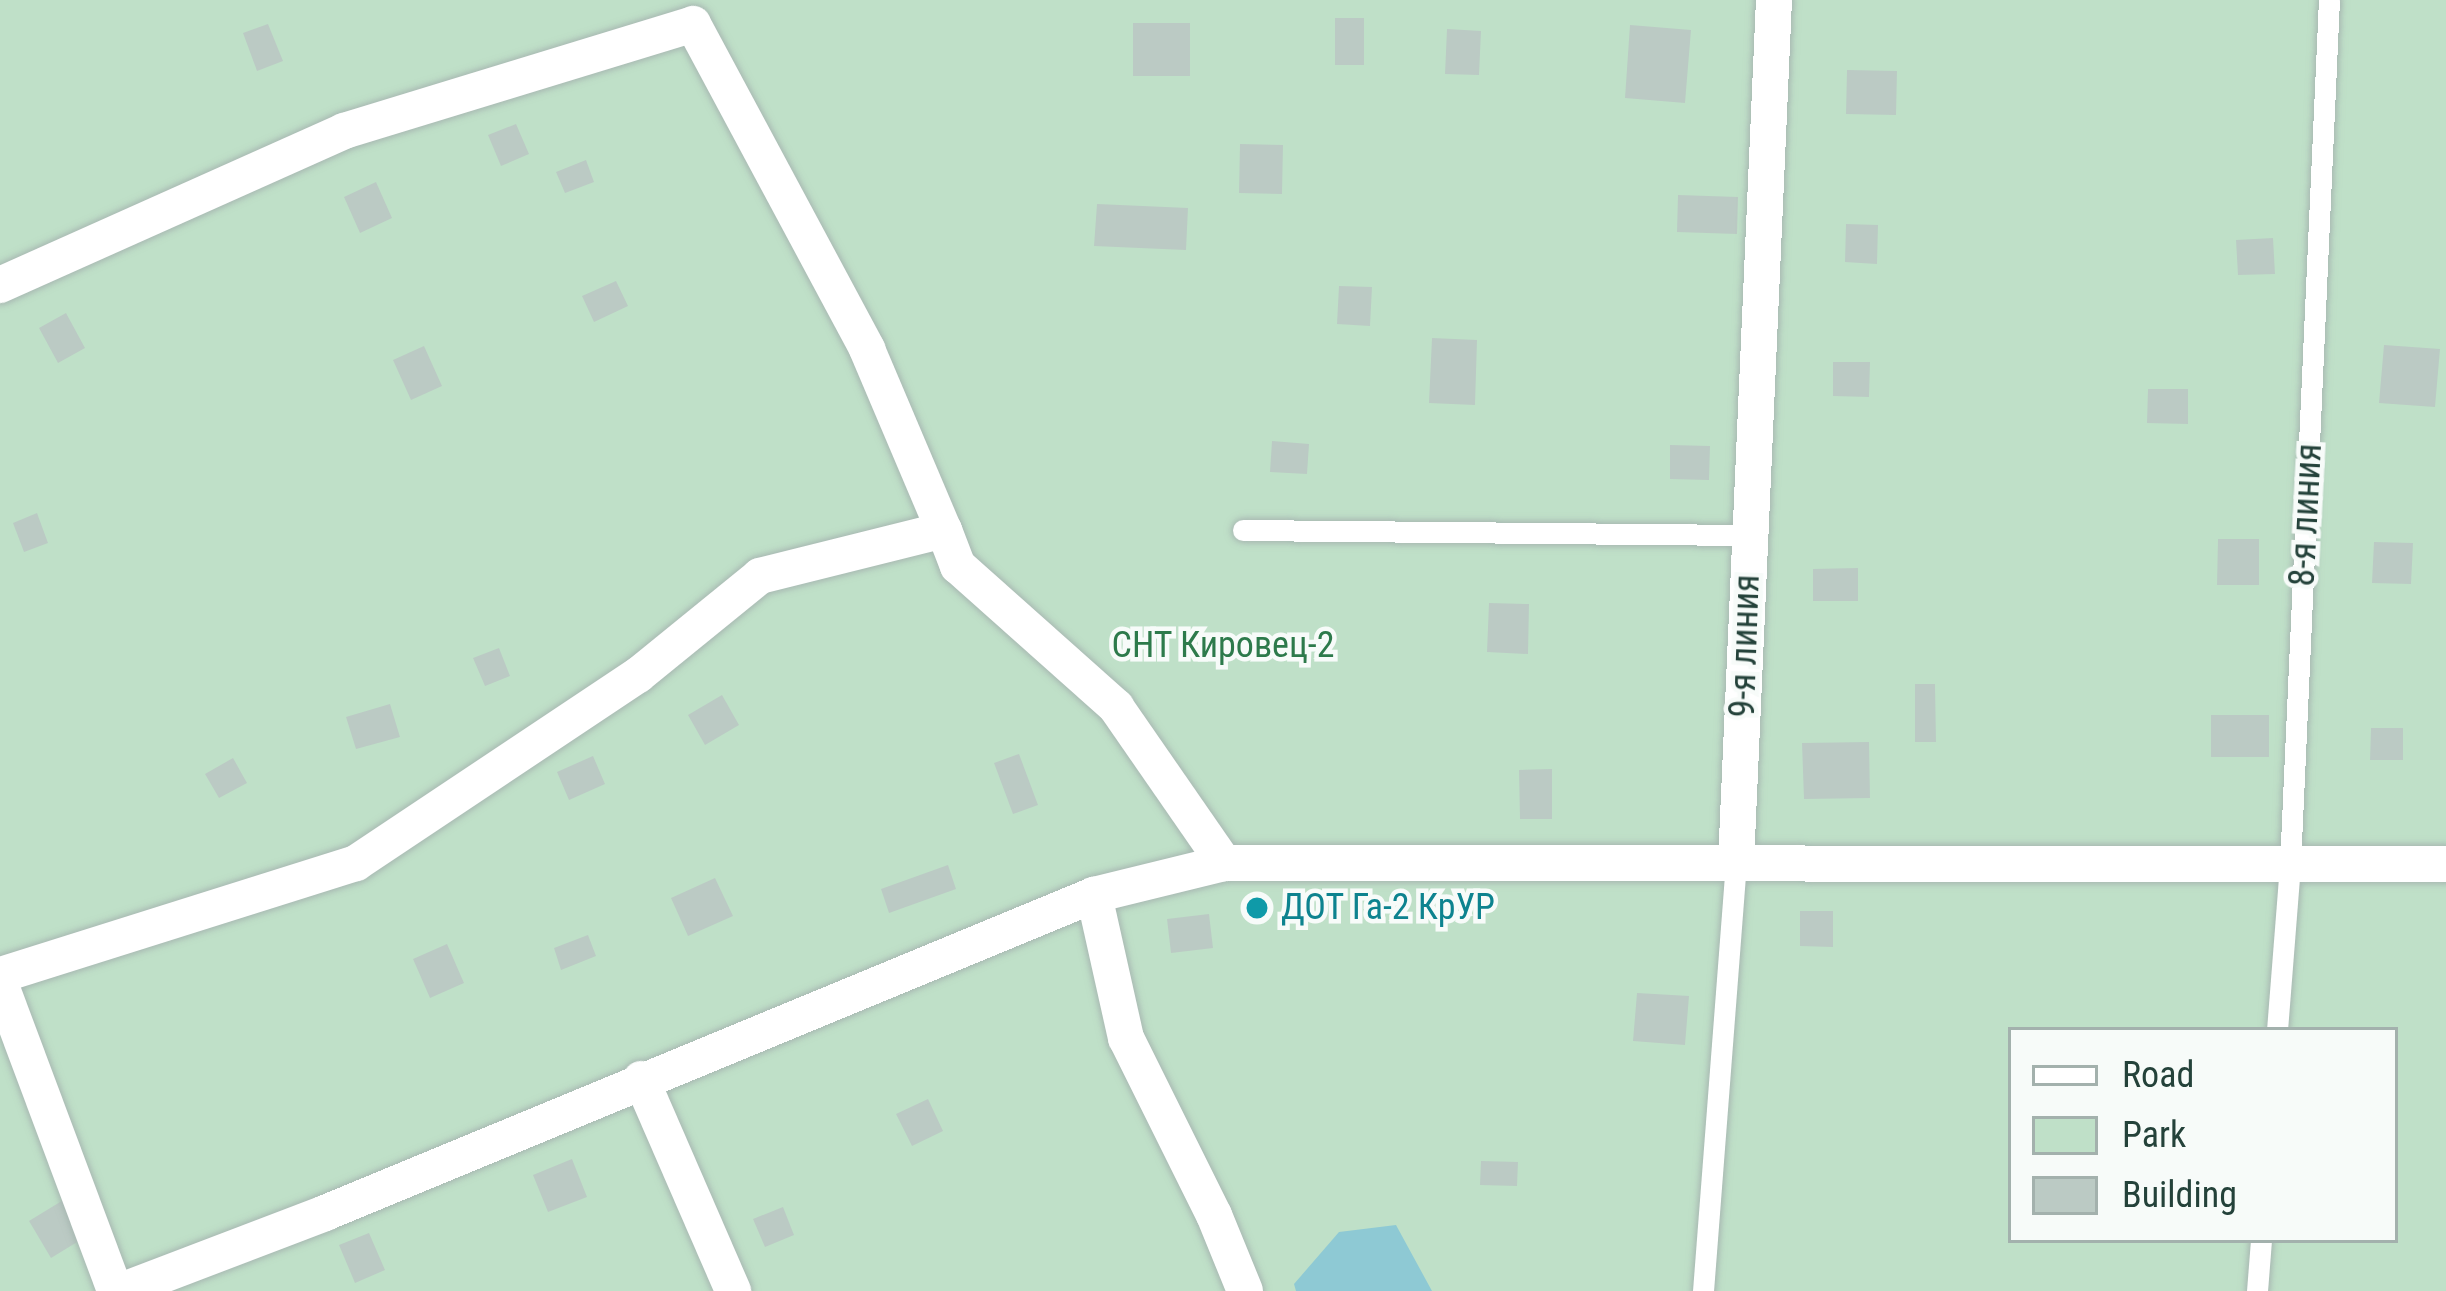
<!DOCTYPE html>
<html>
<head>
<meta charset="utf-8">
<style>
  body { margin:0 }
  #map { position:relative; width:2446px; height:1291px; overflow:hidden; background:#e6efeb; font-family:"Roboto Condensed",sans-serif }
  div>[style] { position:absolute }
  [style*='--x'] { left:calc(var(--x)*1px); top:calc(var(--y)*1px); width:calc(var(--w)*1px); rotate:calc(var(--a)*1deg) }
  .green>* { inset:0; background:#bfe0c8 }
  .water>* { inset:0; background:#8ec9d4 }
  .building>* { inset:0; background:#bbcac4 }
  .roads { filter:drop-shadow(0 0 3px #a8b8b2) drop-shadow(0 0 3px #a8b8b2) }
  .lane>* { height:21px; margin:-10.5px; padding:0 10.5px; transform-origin:10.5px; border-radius:10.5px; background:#fff }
  .street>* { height:36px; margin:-18px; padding:0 18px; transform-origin:18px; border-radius:18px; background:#fff }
  .dots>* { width:33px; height:33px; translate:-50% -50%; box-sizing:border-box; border:6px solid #f7fbf9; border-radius:50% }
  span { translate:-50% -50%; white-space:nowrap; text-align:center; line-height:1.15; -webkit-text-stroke:9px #f7fbf9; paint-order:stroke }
  .street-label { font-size:36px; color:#24423a }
  .park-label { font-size:36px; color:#2d7a4b }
  .culture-label { font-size:36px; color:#0d838f }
  .left { translate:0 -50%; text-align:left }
  .legend { position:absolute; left:2008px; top:1027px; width:390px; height:216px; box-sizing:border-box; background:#f7fbf9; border:3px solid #a3b1ad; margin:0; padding:15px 21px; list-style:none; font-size:36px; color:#24423a }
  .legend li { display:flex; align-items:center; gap:24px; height:60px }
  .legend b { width:60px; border:3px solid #a3b1ad }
</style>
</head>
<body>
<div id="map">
  <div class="green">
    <div style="clip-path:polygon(evenodd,0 0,2446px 0,2446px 1291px,0 1291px,0 0,2011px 1030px,2395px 1030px,2395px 1240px,2011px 1240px,2011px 1030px)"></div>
  </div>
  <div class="water">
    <div style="clip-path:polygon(1396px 1225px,1432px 1291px,1296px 1291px,1294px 1284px,1339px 1232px)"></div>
  </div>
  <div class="building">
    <div style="clip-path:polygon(1335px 18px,1364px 18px,1364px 65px,1335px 65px)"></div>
    <div style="clip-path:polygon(1133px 23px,1190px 23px,1190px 76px,1133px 76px)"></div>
    <div style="clip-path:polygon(268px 24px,283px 61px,257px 71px,243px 33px)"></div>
    <div style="clip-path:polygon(1630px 25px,1691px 30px,1685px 103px,1625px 98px)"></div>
    <div style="clip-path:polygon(1447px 29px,1481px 31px,1479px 75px,1445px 74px)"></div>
    <div style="clip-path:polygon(1847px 70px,1897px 71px,1896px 115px,1846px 114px)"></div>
    <div style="clip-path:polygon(516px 124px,529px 154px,501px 166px,488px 135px)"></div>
    <div style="clip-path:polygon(1240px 144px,1283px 145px,1282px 194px,1239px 193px)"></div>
    <div style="clip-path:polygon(586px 160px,594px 182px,565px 193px,556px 172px)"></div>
    <div style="clip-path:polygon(376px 182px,392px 218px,360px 233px,344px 197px)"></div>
    <div style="clip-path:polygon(1678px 195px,1738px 197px,1737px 234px,1677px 232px)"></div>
    <div style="clip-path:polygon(1097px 204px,1188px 208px,1186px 250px,1094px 246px)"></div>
    <div style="clip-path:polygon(1846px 224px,1878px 225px,1877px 264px,1845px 262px)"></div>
    <div style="clip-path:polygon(2273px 238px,2275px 274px,2238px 275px,2236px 240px)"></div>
    <div style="clip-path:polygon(616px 281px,628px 306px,594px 322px,582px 296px)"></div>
    <div style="clip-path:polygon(1339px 286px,1372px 287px,1370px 326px,1337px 324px)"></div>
    <div style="clip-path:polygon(66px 313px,85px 348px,58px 363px,39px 328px)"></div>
    <div style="clip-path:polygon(1432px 338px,1477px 340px,1475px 405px,1429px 403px)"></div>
    <div style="clip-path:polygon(2384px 345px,2440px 349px,2435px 407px,2379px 403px)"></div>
    <div style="clip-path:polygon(424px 346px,442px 386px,411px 400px,393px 360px)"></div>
    <div style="clip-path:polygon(1833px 362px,1870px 362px,1869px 397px,1833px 396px)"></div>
    <div style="clip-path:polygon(2148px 389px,2188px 389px,2188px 424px,2147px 423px)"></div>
    <div style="clip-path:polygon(1272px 441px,1309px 444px,1307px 474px,1270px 472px)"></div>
    <div style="clip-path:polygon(1670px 445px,1710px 446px,1709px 480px,1670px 479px)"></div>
    <div style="clip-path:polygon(37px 513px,48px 543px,24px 552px,13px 523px)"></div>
    <div style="clip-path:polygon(2218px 539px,2259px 539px,2259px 585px,2217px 585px)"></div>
    <div style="clip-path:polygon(2374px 542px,2413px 543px,2411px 584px,2372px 583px)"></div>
    <div style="clip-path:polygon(1858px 568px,1858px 601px,1813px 601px,1813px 569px)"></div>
    <div style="clip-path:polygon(1489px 603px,1529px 604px,1528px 654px,1487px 652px)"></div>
    <div style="clip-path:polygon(499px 648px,510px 676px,485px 686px,473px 658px)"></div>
    <div style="clip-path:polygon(1915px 684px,1935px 684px,1936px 742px,1915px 742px)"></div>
    <div style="clip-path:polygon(722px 695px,739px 725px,705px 745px,688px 715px)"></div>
    <div style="clip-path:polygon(390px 704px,400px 737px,356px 749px,346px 717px)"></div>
    <div style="clip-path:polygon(2211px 715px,2269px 715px,2269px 757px,2211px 757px)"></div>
    <div style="clip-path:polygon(2371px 728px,2403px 728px,2403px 760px,2370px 760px)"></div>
    <div style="clip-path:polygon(1869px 742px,1870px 798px,1804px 799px,1802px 743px)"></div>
    <div style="clip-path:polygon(1019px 754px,1038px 805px,1013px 814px,994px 763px)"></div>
    <div style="clip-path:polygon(593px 756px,605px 784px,569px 800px,557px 772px)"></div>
    <div style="clip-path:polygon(233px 758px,247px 783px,219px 798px,205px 774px)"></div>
    <div style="clip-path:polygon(1552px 769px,1552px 819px,1520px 819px,1519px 770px)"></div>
    <div style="clip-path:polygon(948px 865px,956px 889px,889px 913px,881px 889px)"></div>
    <div style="clip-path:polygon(715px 878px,733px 916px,688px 936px,671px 898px)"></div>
    <div style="clip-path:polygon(1800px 911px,1833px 911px,1833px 947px,1800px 946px)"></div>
    <div style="clip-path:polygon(1209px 914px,1213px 948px,1171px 953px,1167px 919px)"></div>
    <div style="clip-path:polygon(588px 935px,596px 956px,561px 970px,554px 948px)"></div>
    <div style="clip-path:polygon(447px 944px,464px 983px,430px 998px,413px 959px)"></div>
    <div style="clip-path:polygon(1637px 993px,1689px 996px,1685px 1045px,1633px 1041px)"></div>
    <div style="clip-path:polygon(928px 1099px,943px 1131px,912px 1146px,896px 1114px)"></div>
    <div style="clip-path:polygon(572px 1159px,587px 1197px,548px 1212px,533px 1175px)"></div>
    <div style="clip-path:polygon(1481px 1161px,1518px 1162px,1517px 1186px,1480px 1185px)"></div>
    <div style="clip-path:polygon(65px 1199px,87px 1236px,51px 1258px,29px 1221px)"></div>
    <div style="clip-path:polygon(783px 1207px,794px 1235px,765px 1247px,753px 1219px)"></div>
    <div style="clip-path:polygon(369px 1233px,385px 1270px,355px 1283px,339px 1245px)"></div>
  </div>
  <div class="roads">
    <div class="lane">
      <div style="--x:1243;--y:530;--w:507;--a:0.57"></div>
      <div style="--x:2277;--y:1030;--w:166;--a:-85.5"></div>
      <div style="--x:2290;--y:865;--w:866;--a:-87.42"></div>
      <div style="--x:1703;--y:1291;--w:429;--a:-85.6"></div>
      <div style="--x:2257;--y:1291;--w:51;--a:-85.5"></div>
    </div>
    <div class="street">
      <div style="--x:0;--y:285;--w:377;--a:-24.1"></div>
      <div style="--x:344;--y:131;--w:365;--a:-17"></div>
      <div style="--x:693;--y:24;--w:369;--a:61.8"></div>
      <div style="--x:867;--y:349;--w:197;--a:67"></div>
      <div style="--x:944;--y:530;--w:190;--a:166"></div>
      <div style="--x:760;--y:576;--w:157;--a:140.9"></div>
      <div style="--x:638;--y:675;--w:339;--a:146.3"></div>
      <div style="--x:356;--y:863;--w:373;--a:162.5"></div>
      <div style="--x:944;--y:530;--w:39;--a:69"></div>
      <div style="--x:958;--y:566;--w:212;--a:41.7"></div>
      <div style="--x:1116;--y:707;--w:190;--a:55.3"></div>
      <div style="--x:1736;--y:863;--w:864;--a:-87.48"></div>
      <div style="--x:1094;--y:895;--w:147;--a:77.4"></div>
      <div style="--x:1126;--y:1038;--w:198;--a:63.6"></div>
      <div style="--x:1214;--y:1215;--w:82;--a:67.8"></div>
      <div style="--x:0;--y:983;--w:329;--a:69.5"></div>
      <div style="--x:641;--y:1079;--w:231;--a:66.5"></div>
      <div style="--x:121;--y:1291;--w:218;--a:-20.9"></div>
      <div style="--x:325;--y:1213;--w:832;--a:-22.47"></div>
      <div style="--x:1094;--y:895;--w:134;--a:-13.8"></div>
      <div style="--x:1224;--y:863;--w:1222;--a:0.05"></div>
    </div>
  </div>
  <div class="dots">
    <div style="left:1257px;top:908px;background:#0f9aa8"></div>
  </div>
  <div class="street-label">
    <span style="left:2306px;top:515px;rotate:-87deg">8-я линия</span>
    <span style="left:1745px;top:646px;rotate:-88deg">9-я линия</span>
  </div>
  <div class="park-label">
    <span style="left:1223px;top:646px">СНТ Кировец-2</span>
  </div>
  <div class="culture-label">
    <span class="left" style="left:1281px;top:908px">ДОТ Га-2 КрУР</span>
  </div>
  <ul class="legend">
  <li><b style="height:15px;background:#fff"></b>Road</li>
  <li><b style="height:33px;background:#bfe0c8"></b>Park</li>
  <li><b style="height:33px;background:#bbcac4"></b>Building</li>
  </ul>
</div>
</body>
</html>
